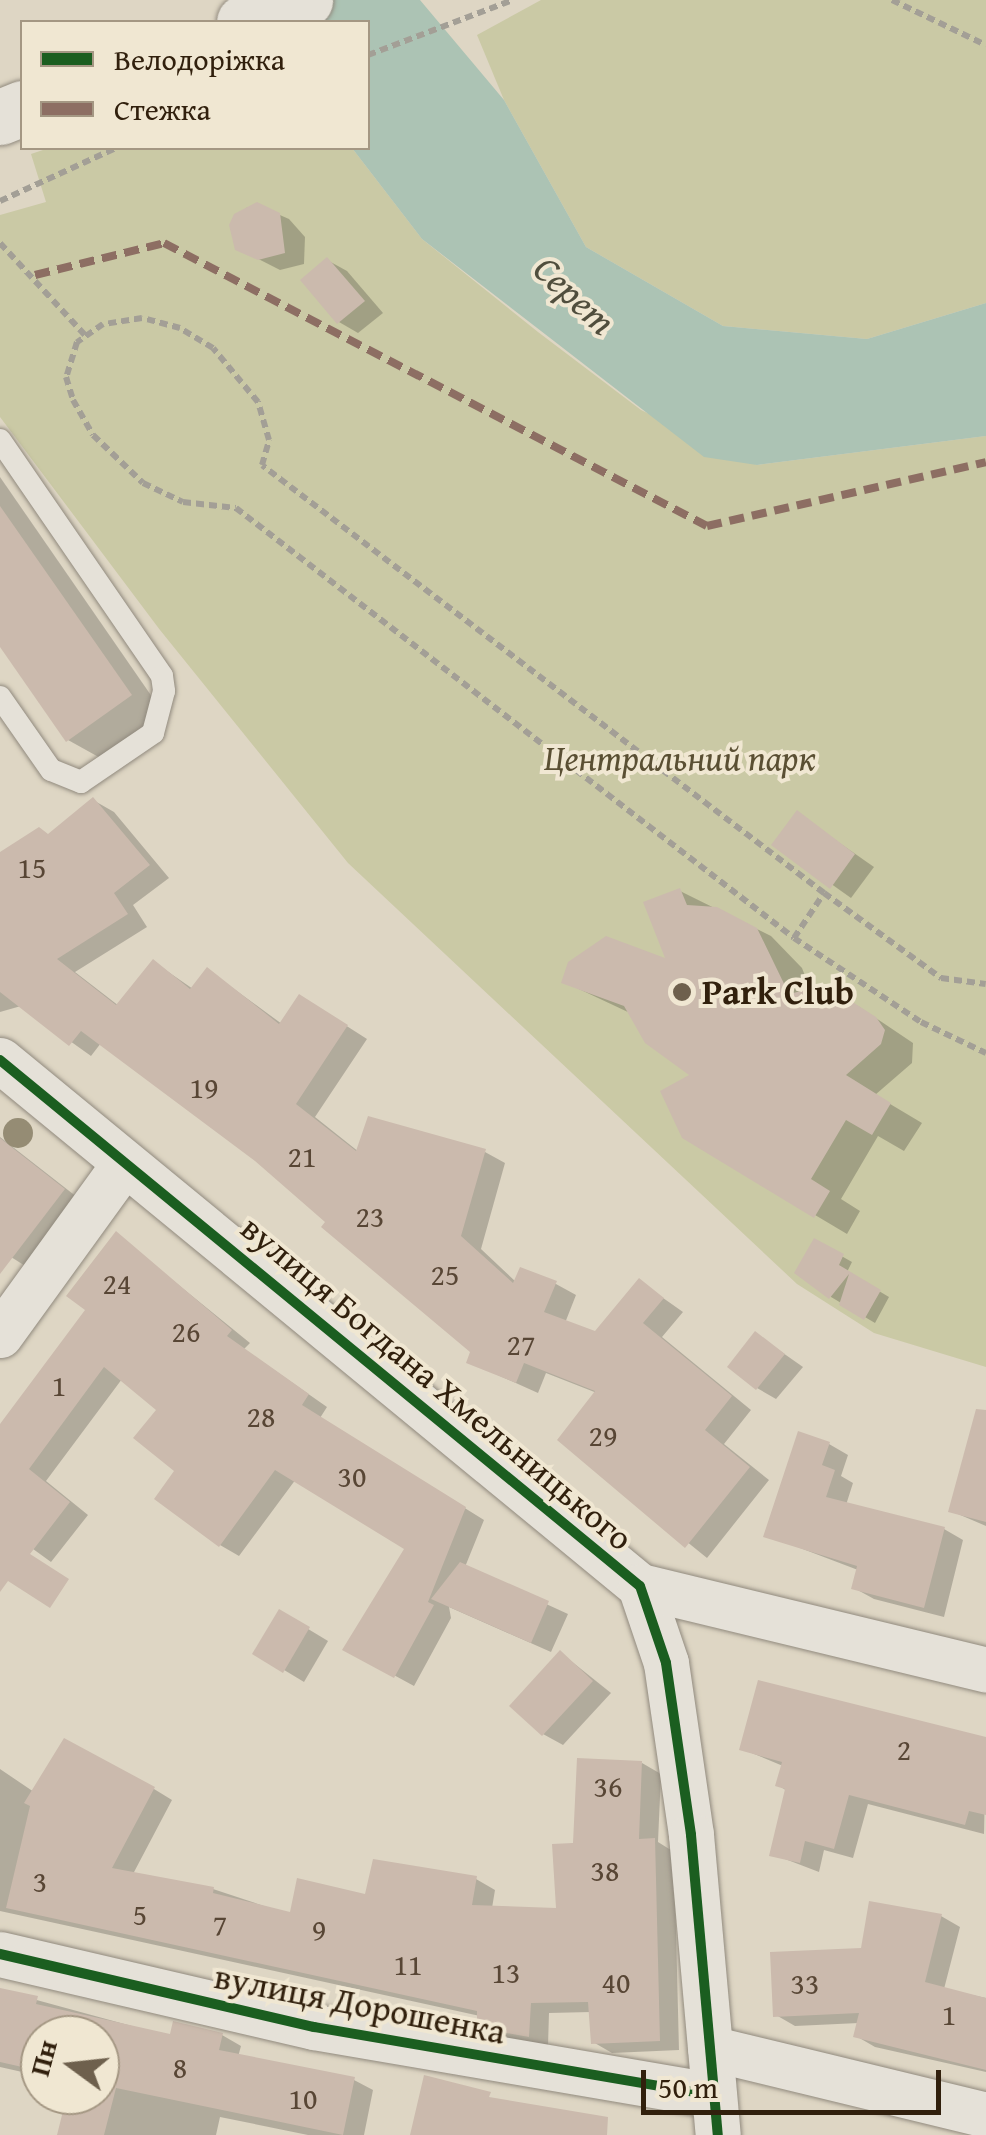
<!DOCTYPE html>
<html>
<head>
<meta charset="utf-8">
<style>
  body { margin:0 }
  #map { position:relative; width:986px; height:2135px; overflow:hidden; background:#ded6c4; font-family:"Gentium Book Plus",serif }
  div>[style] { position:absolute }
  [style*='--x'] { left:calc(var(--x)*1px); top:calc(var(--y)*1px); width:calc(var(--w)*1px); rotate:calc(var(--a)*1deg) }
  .green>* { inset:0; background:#cac9a5 }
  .water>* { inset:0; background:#acc3b4 }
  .shadow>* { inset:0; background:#0003 }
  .building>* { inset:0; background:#cbbaad }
  .path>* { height:6px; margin-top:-3px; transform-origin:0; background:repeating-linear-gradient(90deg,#a39f96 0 8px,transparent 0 13px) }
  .roads { filter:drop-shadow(0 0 2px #918a7e) drop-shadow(0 0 2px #918a7e) }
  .lane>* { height:22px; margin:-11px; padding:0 11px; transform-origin:11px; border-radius:11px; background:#e5e1d8 }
  .street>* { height:45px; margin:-22.5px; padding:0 22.5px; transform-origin:22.5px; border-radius:22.5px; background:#e5e1d8 }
  .secondary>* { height:55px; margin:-27.5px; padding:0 27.5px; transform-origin:27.5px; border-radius:27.5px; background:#e5e1d8 }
  .quiet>* { height:8px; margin-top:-4px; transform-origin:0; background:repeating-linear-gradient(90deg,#8d6e63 0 15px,transparent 0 23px) }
  .cycleway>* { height:10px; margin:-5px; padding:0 5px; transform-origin:5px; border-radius:5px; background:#1b5e20 }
  .trees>* { width:30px; height:30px; margin:-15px; border-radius:50%; background:#958c74 }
  .dots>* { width:28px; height:28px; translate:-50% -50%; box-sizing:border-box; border:5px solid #f0e7d2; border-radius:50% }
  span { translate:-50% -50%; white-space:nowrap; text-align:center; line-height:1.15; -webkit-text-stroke:8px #f0e7d2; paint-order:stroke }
  .number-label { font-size:30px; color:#584635 }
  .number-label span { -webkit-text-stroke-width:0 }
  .park-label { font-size:35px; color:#5a4f33; font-style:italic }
  .poi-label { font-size:35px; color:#31200d; font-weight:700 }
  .left { translate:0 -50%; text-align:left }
  .street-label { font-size:35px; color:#31200d }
  .water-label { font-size:38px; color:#504e3d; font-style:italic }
  .legend { position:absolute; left:20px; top:20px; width:350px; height:130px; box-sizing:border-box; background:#f0e7d2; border:2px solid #a49783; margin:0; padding:12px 18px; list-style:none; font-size:30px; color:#31200d }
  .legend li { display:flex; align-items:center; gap:20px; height:50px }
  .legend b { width:50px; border:2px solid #a49783 }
  .north { position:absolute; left:20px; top:2015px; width:100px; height:100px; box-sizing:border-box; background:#f0e7d2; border:2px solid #a49783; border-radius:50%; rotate:285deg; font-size:28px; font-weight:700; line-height:40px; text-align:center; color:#31200d }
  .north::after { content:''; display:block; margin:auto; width:35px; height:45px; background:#6e604d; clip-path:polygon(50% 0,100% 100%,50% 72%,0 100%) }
  .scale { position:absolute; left:641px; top:2070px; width:300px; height:45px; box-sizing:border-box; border:5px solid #31200d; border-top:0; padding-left:12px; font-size:30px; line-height:35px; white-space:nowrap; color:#31200d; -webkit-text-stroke:8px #f0e7d2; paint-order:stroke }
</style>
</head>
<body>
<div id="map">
  <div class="green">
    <div style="clip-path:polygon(541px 0,986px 0,986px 303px,867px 339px,723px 326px,586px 247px,504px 100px,477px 35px)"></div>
    <div style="clip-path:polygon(49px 148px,352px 148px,422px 239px,538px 332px,641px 410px,757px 465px,986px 436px,986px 1367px,874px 1333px,797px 1284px,348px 863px,160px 630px,0 417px,0 215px,46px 202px,31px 154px)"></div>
  </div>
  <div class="water">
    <div style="clip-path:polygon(238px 0,420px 0,504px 100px,586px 247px,723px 326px,867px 339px,986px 303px,986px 436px,757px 465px,704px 457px,422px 239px,352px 148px,368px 148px,368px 22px,256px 22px)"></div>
  </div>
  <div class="shadow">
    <div style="clip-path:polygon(257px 205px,289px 219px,305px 237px,304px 264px,280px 270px,237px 248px,232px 226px,246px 208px)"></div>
    <div style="clip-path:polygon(327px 260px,347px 271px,383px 313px,358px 333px,339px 322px)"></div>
    <div style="clip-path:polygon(0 477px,166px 717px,104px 760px,68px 740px,0 642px)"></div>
    <div style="clip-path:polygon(93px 800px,114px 812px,169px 878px,133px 905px,147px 927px,75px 972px,119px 1006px,154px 962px,193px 989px,208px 970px,282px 1024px,320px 1009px,367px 1039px,315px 1117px,359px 1152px,485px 1152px,505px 1163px,481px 1249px,516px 1282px,556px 1284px,576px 1295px,565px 1323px,595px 1334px,639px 1281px,683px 1312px,662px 1337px,751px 1410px,724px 1444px,769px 1480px,707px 1558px,560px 1439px,597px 1393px,546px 1373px,538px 1393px,469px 1362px,473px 1351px,257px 1159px,101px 1043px,91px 1056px,21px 1006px,0 1012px,0 855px,49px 836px)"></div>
    <div style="clip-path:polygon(798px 814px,874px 867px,851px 898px,775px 844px)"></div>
    <div style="clip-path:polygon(680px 891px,771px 936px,802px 968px,811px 991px,858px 1006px,913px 1043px,912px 1063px,875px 1095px,922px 1123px,904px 1151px,878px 1136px,841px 1199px,860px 1211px,847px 1234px,684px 1137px,694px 1075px,630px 1013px,564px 982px,670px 962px)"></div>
    <div style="clip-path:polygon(0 1137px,82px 1201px,30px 1269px,0 1250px)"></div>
    <div style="clip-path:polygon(117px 1235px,250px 1343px,244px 1349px,327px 1407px,320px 1418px,484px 1520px,465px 1567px,568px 1614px,551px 1652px,449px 1607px,451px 1618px,414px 1686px,346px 1649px,408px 1548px,296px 1479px,239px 1556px,220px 1545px,177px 1471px,160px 1410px,122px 1379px,46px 1481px,88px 1515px,51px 1562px,0 1525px,0 1428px,88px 1309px)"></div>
    <div style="clip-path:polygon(815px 1241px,852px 1262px,847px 1272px,889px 1297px,875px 1323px,831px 1297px)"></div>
    <div style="clip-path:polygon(756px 1334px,803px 1367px,776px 1399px,757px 1388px)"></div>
    <div style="clip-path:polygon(829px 1444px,848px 1455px,841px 1476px,853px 1483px,846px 1505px,944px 1529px,963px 1540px,944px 1617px,874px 1599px,854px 1588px,858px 1570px,766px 1535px)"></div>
    <div style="clip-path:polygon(986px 1465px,986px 1526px,951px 1511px)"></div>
    <div style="clip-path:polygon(280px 1612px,328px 1641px,304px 1682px,256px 1653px)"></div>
    <div style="clip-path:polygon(561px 1653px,611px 1693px,563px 1745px,543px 1734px)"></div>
    <div style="clip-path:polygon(986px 1740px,984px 1834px,868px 1804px,853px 1858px,824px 1850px,819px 1872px,772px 1854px,787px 1791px,778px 1785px,783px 1766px,742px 1749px)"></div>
    <div style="clip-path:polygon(642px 1763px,661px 1774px,658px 1842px,674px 1852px,679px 2050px,612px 2053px,593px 2042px,591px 2012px,549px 2013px,548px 2046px,498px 2038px,479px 2027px,480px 2016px,0 1911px,0 1769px,34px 1792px,154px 1789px,172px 1800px,133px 1874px,213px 1889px,291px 1915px,476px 1879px,495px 1890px,492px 1908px,558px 1911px,575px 1845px)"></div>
    <div style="clip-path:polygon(941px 1916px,960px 1927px,944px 1989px,986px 1998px,986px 2072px,875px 2047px,856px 2036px,859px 2023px,795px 2026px,776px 2015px,863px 1951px)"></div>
    <div style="clip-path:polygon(0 1990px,172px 2037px,222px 2035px,241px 2046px,238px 2057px,354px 2080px,373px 2090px,364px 2135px,308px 2135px,220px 2117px,216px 2135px,59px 2135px,70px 2095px,100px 2095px,100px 2035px,40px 2035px,40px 2076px,0 2067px)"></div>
  </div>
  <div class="building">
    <div style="clip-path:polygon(257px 202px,280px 213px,285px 253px,258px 260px,235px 250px,229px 225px,234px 214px)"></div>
    <div style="clip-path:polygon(327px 257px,365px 301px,337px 324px,300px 280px)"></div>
    <div style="clip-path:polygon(0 506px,132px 695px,66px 742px,0 647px)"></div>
    <div style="clip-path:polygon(93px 797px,150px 865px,114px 893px,128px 914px,57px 959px,116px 1005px,153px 959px,190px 989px,207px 967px,279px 1024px,299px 994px,348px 1025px,296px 1104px,356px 1151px,368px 1116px,486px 1149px,461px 1236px,513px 1283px,520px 1267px,557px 1281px,544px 1312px,595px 1331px,639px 1278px,664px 1298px,643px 1323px,732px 1396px,705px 1430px,750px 1467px,685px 1548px,557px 1440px,595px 1391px,524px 1363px,516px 1383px,466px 1363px,470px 1352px,321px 1227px,325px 1222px,255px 1161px,81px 1031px,69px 1046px,0 992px,0 852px,39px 827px,48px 834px)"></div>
    <div style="clip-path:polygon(797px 810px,855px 854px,830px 889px,771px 845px)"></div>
    <div style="clip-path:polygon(680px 888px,687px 905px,717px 907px,757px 928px,789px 994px,826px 985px,876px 1017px,885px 1030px,881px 1044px,846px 1075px,891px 1103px,872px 1135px,846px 1120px,811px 1179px,830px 1191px,814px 1218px,682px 1138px,660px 1091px,689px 1075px,645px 1043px,624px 1006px,561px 983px,568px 962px,606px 936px,665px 958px,643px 902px)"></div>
    <div style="clip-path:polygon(0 1138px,65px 1189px,0 1274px)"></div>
    <div style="clip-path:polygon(116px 1231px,232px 1330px,227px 1336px,309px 1394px,302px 1405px,466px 1507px,428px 1602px,434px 1605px,394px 1678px,342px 1650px,404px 1549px,275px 1470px,219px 1547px,154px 1499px,174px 1471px,133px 1438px,156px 1410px,104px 1367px,29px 1469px,70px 1502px,30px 1554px,69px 1579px,50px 1608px,8px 1581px,0 1592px,0 1424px,85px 1310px,66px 1296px)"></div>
    <div style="clip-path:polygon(814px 1238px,844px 1254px,839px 1265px,881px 1290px,864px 1320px,839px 1305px,849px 1274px,829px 1299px,794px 1273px)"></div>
    <div style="clip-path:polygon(755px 1331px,785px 1354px,756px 1390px,727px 1367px)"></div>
    <div style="clip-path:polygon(976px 1409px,986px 1410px,986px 1522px,948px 1512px)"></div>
    <div style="clip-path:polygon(798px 1431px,830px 1442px,822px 1465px,835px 1470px,826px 1497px,945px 1527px,924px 1608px,851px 1589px,857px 1566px,763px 1537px)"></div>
    <div style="clip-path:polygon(460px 1562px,549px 1601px,531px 1643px,431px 1599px)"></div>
    <div style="clip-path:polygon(279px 1609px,310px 1627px,283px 1673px,252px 1654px)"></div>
    <div style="clip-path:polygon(560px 1650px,593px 1681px,542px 1736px,509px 1706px)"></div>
    <div style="clip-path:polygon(758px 1680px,986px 1737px,986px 1815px,969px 1811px,965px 1825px,849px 1795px,834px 1849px,805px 1841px,800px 1863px,769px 1856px,785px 1789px,775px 1786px,782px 1762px,739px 1750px)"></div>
    <div style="clip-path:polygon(64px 1738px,155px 1787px,112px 1868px,214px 1887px,213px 1893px,290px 1912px,297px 1878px,365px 1894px,373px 1859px,477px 1876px,472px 1905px,556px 1908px,552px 1844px,573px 1843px,577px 1758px,642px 1761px,639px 1839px,655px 1838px,660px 2041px,591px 2044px,588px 2002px,531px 2003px,529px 2037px,477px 2028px,477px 2011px,6px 1908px,30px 1806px,24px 1803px)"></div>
    <div style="clip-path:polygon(869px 1901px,942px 1914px,925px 1982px,986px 1998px,986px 2070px,853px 2037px,859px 2013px,773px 2017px,770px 1952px,861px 1948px)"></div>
    <div style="clip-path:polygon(0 1988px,38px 1996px,36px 2004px,170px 2034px,173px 2021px,223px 2033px,219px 2050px,355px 2077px,343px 2135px,116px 2088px,104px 2135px,57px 2135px,67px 2095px,100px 2095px,100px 2035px,40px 2035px,40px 2071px,0 2062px)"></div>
    <div style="clip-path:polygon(424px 2075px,491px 2092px,489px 2097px,608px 2117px,607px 2135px,410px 2135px)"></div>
  </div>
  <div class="path">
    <div style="--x:892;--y:0;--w:104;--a:25.6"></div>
    <div style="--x:368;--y:55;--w:155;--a:-20.8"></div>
    <div style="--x:0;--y:201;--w:128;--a:-24.6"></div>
    <div style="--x:0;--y:243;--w:125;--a:47.3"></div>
    <div style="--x:824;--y:893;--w:706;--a:-142.71"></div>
    <div style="--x:262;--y:465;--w:26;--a:-74"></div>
    <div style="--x:269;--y:440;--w:40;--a:-106"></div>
    <div style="--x:258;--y:402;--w:70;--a:-129.8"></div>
    <div style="--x:213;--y:348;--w:39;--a:-149"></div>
    <div style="--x:180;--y:328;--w:39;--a:-165"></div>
    <div style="--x:142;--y:318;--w:39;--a:171"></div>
    <div style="--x:103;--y:324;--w:32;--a:145"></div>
    <div style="--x:77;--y:342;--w:37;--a:107"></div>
    <div style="--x:66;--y:377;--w:24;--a:73"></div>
    <div style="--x:73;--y:400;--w:40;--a:60.3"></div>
    <div style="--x:93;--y:435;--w:69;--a:43.8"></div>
    <div style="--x:143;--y:483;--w:44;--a:25.4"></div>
    <div style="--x:183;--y:502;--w:53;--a:6.5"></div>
    <div style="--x:236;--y:508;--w:704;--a:37.62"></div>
    <div style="--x:794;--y:938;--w:152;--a:33.5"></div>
    <div style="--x:921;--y:1022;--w:72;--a:25.5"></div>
    <div style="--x:794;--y:938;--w:54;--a:-56.3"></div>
    <div style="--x:824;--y:893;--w:145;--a:36"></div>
    <div style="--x:941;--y:978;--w:45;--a:7.6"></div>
  </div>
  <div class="roads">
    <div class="lane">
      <div style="--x:0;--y:440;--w:286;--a:55.5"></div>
      <div style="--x:162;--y:676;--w:15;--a:82"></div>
      <div style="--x:164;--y:691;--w:43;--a:104.7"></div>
      <div style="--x:153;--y:733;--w:87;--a:145.8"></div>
      <div style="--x:81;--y:782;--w:32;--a:-158"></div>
      <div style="--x:51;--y:770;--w:89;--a:-124.9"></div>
    </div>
    <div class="street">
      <div style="--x:0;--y:1060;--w:828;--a:39.42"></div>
      <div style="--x:640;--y:1586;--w:81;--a:71.3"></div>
      <div style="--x:666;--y:1663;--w:174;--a:81.7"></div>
      <div style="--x:691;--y:1835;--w:301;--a:84.9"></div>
      <div style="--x:0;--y:1335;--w:210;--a:-54.1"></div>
      <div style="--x:640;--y:1586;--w:356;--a:13.6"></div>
      <div style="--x:0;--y:1954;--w:322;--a:13.1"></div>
      <div style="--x:314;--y:2027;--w:404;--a:9.7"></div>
      <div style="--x:710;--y:2048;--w:284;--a:13.6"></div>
    </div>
    <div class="secondary">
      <div style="--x:244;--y:22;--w:65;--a:-19.8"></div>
      <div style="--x:0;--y:117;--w:24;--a:-22"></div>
    </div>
  </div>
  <div class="quiet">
    <div style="--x:35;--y:275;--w:133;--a:-13.9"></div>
    <div style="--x:164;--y:243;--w:612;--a:27.53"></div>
    <div style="--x:707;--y:526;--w:286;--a:-12.9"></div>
  </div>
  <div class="cycleway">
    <div style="--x:0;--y:1060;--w:828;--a:39.42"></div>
    <div style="--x:640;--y:1586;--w:81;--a:71.3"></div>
    <div style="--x:666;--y:1663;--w:174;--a:81.7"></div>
    <div style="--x:691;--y:1835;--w:301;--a:84.9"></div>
    <div style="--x:0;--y:1954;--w:322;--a:13.1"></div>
    <div style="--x:314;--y:2027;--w:404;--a:9.7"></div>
  </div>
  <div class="trees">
    <div style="left:18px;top:1133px"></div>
  </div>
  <div class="dots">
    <div style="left:682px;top:992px;background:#6e604d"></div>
  </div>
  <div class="number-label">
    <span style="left:32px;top:867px">15</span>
    <span style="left:204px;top:1087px">19</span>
    <span style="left:302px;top:1156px">21</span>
    <span style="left:370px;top:1216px">23</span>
    <span style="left:445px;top:1274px">25</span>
    <span style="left:117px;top:1283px">24</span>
    <span style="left:186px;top:1331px">26</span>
    <span style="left:521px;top:1344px">27</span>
    <span style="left:59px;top:1385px">1</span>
    <span style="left:261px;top:1416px">28</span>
    <span style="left:603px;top:1435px">29</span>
    <span style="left:352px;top:1476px">30</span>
    <span style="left:904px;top:1749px">2</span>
    <span style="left:608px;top:1786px">36</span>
    <span style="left:605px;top:1870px">38</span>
    <span style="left:40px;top:1881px">3</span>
    <span style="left:140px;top:1914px">5</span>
    <span style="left:220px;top:1924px">7</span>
    <span style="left:319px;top:1929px">9</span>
    <span style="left:408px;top:1964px">11</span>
    <span style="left:506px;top:1972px">13</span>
    <span style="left:616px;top:1982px">40</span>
    <span style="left:805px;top:1983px">33</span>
    <span style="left:949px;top:2014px">1</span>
    <span style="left:180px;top:2067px">8</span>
    <span style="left:303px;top:2098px">10</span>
  </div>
  <div class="park-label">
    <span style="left:680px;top:758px">Центральний парк</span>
  </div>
  <div class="poi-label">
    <span class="left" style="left:702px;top:992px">Park Club</span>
  </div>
  <div class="street-label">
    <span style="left:437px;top:1383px;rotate:40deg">вулиця Богдана Хмельницького</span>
    <span style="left:360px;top:2004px;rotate:11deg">вулиця Дорошенка</span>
  </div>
  <div class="water-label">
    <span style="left:575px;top:295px;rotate:43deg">Серет</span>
  </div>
  <ul class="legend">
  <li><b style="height:12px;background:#1b5e20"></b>Велодоріжка</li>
  <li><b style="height:12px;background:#8d6e63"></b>Стежка</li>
  </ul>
  <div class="north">Пн</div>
  <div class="scale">50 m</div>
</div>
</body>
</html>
